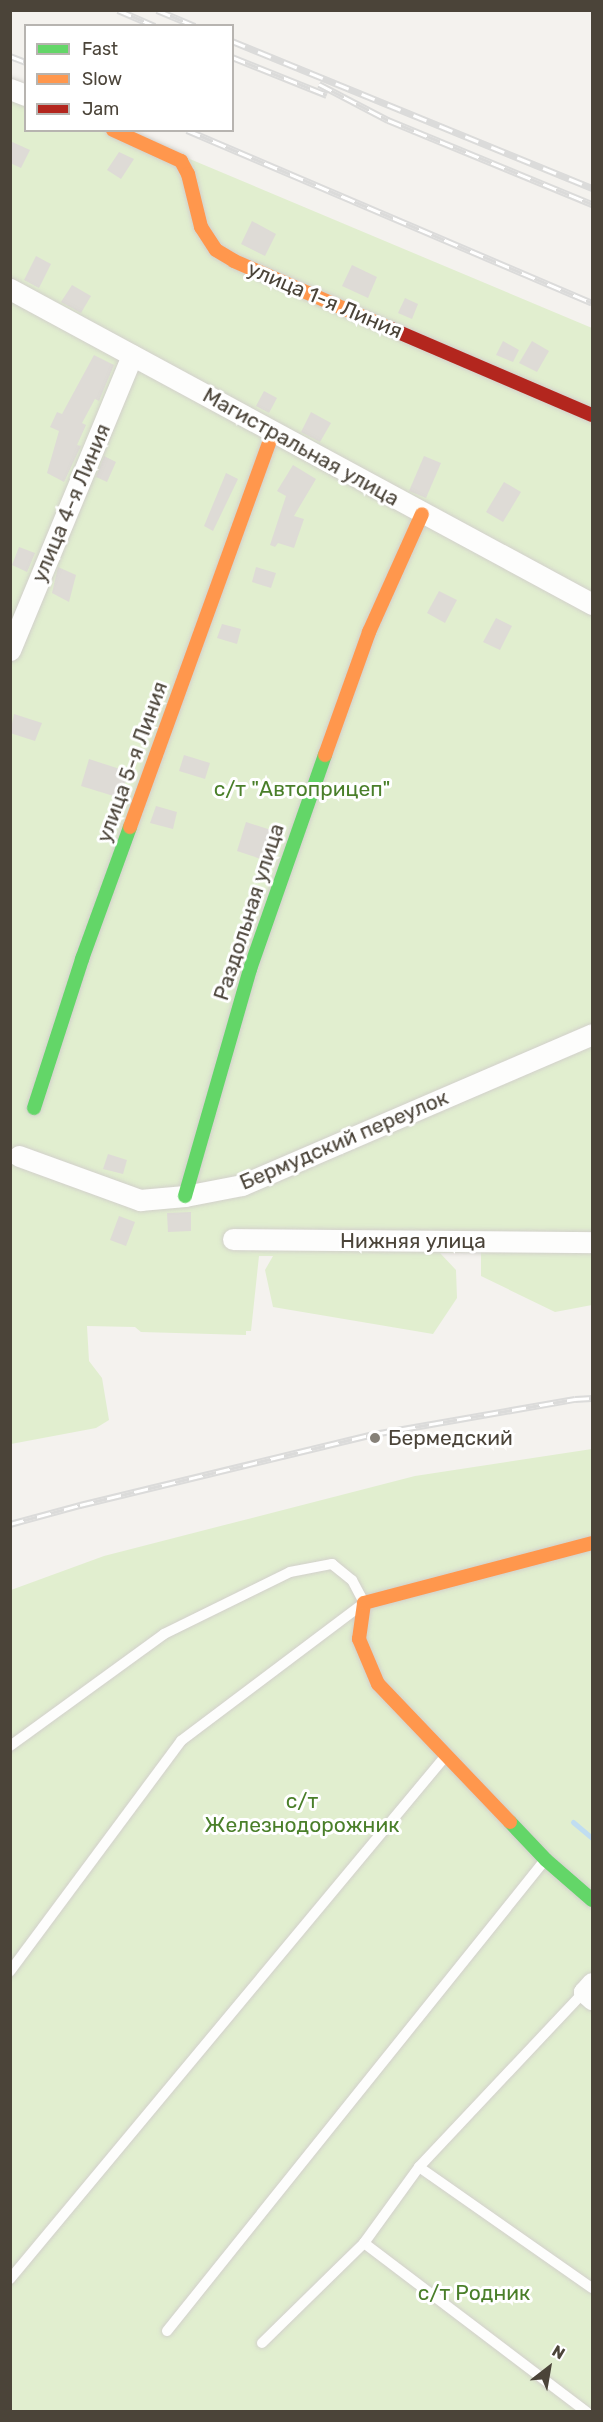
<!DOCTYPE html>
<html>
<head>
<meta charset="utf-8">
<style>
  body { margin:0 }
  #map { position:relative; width:603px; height:2422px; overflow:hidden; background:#f4f2ee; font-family:Rubik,sans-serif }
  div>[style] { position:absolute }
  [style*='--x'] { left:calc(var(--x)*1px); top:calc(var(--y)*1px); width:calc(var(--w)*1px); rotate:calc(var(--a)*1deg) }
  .green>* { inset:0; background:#e1eecf }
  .stream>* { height:5px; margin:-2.5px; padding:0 2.5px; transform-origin:2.5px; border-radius:2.5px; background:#c0ddf1 }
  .building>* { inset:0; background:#dedbd6 }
  .roads { filter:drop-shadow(0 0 2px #d2d0cb) drop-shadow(0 0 2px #d2d0cb) }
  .lane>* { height:10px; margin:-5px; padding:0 5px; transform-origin:5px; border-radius:5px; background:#fdfdfc }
  .street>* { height:21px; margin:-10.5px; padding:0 10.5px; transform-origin:10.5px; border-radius:10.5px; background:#fdfdfc }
  .fast>* { height:14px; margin:-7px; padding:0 7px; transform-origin:7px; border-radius:7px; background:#63d668 }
  .slow>* { height:14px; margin:-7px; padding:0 7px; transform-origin:7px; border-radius:7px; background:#ff974d }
  .jam>* { height:14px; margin:-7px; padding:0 7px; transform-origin:7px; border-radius:7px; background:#b3261e }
  .rail>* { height:7px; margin-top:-3.5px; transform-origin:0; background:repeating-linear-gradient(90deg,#fff 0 14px,#dbdbda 0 28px); box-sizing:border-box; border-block:2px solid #dbdbda }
  .dots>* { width:16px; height:16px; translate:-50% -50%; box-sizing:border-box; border:3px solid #fff; border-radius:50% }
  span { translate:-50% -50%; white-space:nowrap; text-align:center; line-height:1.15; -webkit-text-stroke:6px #fff; paint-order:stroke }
  .street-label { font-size:21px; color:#4b4439 }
  .park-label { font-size:21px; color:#4a7f2a }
  .poi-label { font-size:21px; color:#4b4439 }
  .left { translate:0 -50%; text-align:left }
  .frame { position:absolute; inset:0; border:12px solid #4b4439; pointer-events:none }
  .legend { position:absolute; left:24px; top:24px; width:210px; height:108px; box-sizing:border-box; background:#fff; border:2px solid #b7b4b0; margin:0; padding:8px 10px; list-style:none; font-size:18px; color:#4b4439 }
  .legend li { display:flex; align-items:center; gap:12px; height:30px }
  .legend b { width:30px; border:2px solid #b7b4b0 }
  .north { position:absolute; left:519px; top:2338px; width:60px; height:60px; -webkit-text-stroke:4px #fff; paint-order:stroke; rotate:31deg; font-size:16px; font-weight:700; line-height:24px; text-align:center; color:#4b4439 }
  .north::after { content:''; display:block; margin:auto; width:21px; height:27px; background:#4b4439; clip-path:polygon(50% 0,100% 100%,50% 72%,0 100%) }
</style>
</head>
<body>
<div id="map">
  <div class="green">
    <div style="clip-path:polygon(11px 83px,25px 90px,26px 130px,123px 131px,592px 328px,592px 1305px,555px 1312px,481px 1276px,481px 1252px,440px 1253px,456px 1270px,457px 1298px,433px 1334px,273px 1307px,265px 1270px,273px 1256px,259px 1256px,251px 1331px,246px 1331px,246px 1335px,141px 1332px,135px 1327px,87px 1326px,89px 1361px,102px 1378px,109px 1420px,96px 1428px,11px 1444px)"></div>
    <div style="clip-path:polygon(592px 1449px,592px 2411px,11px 2412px,11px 1590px,104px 1556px,415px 1476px)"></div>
  </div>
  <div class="stream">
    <div style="--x:573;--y:1822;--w:25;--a:40"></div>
  </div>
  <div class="building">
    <div style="clip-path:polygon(10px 141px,30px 150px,21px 168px,10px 163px)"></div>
    <div style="clip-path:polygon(119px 152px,134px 159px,121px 179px,107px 170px)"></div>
    <div style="clip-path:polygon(252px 221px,276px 234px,265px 256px,241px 244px)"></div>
    <div style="clip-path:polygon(36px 256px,51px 264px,39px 288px,24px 280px)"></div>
    <div style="clip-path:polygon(352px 265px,377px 277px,368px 298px,342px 286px)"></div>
    <div style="clip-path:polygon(72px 285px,91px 296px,81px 313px,61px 302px)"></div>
    <div style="clip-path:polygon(405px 298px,418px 304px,412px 319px,398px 313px)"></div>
    <div style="clip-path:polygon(503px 341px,519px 350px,513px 362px,496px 355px)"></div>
    <div style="clip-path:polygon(532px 341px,549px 351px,537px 372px,519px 363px)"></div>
    <div style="clip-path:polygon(94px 355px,114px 365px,99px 401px,95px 399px,82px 423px,86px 425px,77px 445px,81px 446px,64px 482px,47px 473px,59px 431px,50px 427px,57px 412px,62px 414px)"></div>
    <div style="clip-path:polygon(264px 391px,277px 398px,269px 413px,256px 406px)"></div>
    <div style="clip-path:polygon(311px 412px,331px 423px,320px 442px,301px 432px)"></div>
    <div style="clip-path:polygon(104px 456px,116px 462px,107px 482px,96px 477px)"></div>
    <div style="clip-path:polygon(424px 456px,441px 463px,426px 498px,409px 491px)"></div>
    <div style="clip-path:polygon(293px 465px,316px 479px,294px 516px,304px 519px,294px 548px,278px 543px,275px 547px,270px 545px,286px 496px,277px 491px)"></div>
    <div style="clip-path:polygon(226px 473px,238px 479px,213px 531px,204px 526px)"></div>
    <div style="clip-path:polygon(504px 482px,521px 492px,503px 522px,486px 512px)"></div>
    <div style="clip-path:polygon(19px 547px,35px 553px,27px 572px,12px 565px)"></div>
    <div style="clip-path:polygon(58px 567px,76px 575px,69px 602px,52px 593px)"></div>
    <div style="clip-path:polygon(256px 567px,276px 573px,271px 588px,252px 582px)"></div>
    <div style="clip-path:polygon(439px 591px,457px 600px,445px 623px,427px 613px)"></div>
    <div style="clip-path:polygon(496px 618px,512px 626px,500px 650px,483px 642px)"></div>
    <div style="clip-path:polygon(222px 624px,241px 629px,237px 644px,217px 638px)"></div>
    <div style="clip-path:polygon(14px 714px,42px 723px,35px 741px,10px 733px)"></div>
    <div style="clip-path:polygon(184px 755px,210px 763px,205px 779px,179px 771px)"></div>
    <div style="clip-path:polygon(89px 759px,129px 772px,120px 798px,81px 786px)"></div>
    <div style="clip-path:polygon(156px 806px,177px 812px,173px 829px,150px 823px)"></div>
    <div style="clip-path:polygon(246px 822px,274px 831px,264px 860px,237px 851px)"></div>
    <div style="clip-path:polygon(108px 1154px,127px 1160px,123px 1174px,103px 1169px)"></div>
    <div style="clip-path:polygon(191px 1212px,191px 1231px,168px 1232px,167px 1213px)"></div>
    <div style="clip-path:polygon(119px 1216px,135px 1222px,126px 1246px,110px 1240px)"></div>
  </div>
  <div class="roads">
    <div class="lane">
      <div style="--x:10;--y:1746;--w:190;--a:-36"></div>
      <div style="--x:164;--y:1634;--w:140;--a:-26.2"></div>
      <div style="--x:290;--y:1572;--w:43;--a:-10.8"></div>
      <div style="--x:332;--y:1564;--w:26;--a:39"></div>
      <div style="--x:352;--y:1580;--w:26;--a:62"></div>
      <div style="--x:364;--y:1603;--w:229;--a:143"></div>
      <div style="--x:181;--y:1741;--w:287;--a:126.6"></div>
      <div style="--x:419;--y:2167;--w:211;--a:35"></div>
      <div style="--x:364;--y:2243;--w:280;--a:37.2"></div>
      <div style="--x:10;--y:2279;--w:678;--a:-50.21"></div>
      <div style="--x:167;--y:2331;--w:604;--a:-51.25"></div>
      <div style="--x:262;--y:2343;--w:143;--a:-44.4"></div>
      <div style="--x:364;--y:2243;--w:94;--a:-54.1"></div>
      <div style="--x:419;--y:2167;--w:241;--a:-46.7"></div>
    </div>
    <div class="street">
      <div style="--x:10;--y:89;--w:17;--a:21"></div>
      <div style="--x:10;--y:289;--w:662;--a:28.42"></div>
      <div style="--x:10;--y:650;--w:319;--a:-67.5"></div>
      <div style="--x:19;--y:1156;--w:129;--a:20"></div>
      <div style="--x:140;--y:1200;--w:45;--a:-5.1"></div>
      <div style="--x:185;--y:1196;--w:58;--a:-10.9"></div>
      <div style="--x:242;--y:1185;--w:381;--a:-23.3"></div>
      <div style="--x:233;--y:1239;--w:359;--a:0.5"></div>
      <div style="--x:592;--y:1983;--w:12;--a:132"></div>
      <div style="--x:584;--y:1992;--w:11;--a:41"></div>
    </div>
    <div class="fast">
      <div style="--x:34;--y:1108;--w:157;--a:-72.1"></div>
      <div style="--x:82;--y:959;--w:140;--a:-70"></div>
      <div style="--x:185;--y:1196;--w:236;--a:-74"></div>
      <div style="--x:250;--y:969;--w:227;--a:-70.7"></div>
      <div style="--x:510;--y:1822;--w:52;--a:46.5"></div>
      <div style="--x:546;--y:1860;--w:61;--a:41"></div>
    </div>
    <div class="slow">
      <div style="--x:113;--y:130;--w:75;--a:24.5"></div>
      <div style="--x:181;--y:161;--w:15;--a:62"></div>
      <div style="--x:188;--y:174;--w:55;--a:76.2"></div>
      <div style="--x:201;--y:227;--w:27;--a:57"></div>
      <div style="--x:216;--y:250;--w:21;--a:31"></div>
      <div style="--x:234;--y:261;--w:169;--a:23.4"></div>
      <div style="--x:325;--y:755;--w:131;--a:-70.3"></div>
      <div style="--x:369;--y:632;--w:129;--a:-65.8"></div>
      <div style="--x:130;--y:827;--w:420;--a:-70.1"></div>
      <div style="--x:510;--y:1822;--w:191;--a:-133.7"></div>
      <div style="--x:378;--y:1684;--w:49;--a:-112.9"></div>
      <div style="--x:359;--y:1639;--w:36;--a:-82"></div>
      <div style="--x:364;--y:1603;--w:236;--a:-14.7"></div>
    </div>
    <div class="jam">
      <div style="--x:389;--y:328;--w:221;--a:23.2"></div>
    </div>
  </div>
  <div class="rail">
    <div style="--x:118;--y:10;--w:40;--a:23.4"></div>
    <div style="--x:157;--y:10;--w:41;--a:22.8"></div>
    <div style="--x:232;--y:41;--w:389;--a:22.2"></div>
    <div style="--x:10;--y:56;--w:17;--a:21"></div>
    <div style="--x:232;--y:57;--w:102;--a:21.8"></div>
    <div style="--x:319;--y:84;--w:78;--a:27.6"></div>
    <div style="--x:388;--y:120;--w:221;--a:22.4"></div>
    <div style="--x:187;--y:130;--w:440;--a:23.1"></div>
    <div style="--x:10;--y:1524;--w:73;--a:-15.2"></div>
    <div style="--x:80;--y:1505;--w:302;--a:-13.6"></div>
    <div style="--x:374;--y:1434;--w:204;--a:-9.9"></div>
    <div style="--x:575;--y:1399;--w:17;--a:-3"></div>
  </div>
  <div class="dots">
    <div style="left:375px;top:1438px;background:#868178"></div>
  </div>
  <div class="street-label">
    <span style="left:325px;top:300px;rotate:23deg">улица 1-я Линия</span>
    <span style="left:301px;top:447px;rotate:29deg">Магистральная улица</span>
    <span style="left:71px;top:503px;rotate:-67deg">улица 4-я Линия</span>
    <span style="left:132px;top:762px;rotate:-70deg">улица 5-я Линия</span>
    <span style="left:249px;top:912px;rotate:-72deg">Раздольная улица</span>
    <span style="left:344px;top:1140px;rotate:-23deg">Бермудский переулок</span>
    <span style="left:413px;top:1241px">Нижняя улица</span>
  </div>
  <div class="park-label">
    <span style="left:302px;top:789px">с/т "Автоприцеп"</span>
    <span style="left:302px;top:1813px">с/т<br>Железнодорожник</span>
    <span style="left:474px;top:2293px">с/т Родник</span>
  </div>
  <div class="poi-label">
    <span class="left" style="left:388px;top:1438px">Бермедский</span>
  </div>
  <div class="frame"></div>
  <ul class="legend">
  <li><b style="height:8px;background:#63d668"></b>Fast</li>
  <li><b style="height:8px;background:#ff974d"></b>Slow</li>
  <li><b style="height:8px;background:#b3261e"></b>Jam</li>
  </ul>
  <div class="north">N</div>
</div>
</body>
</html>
